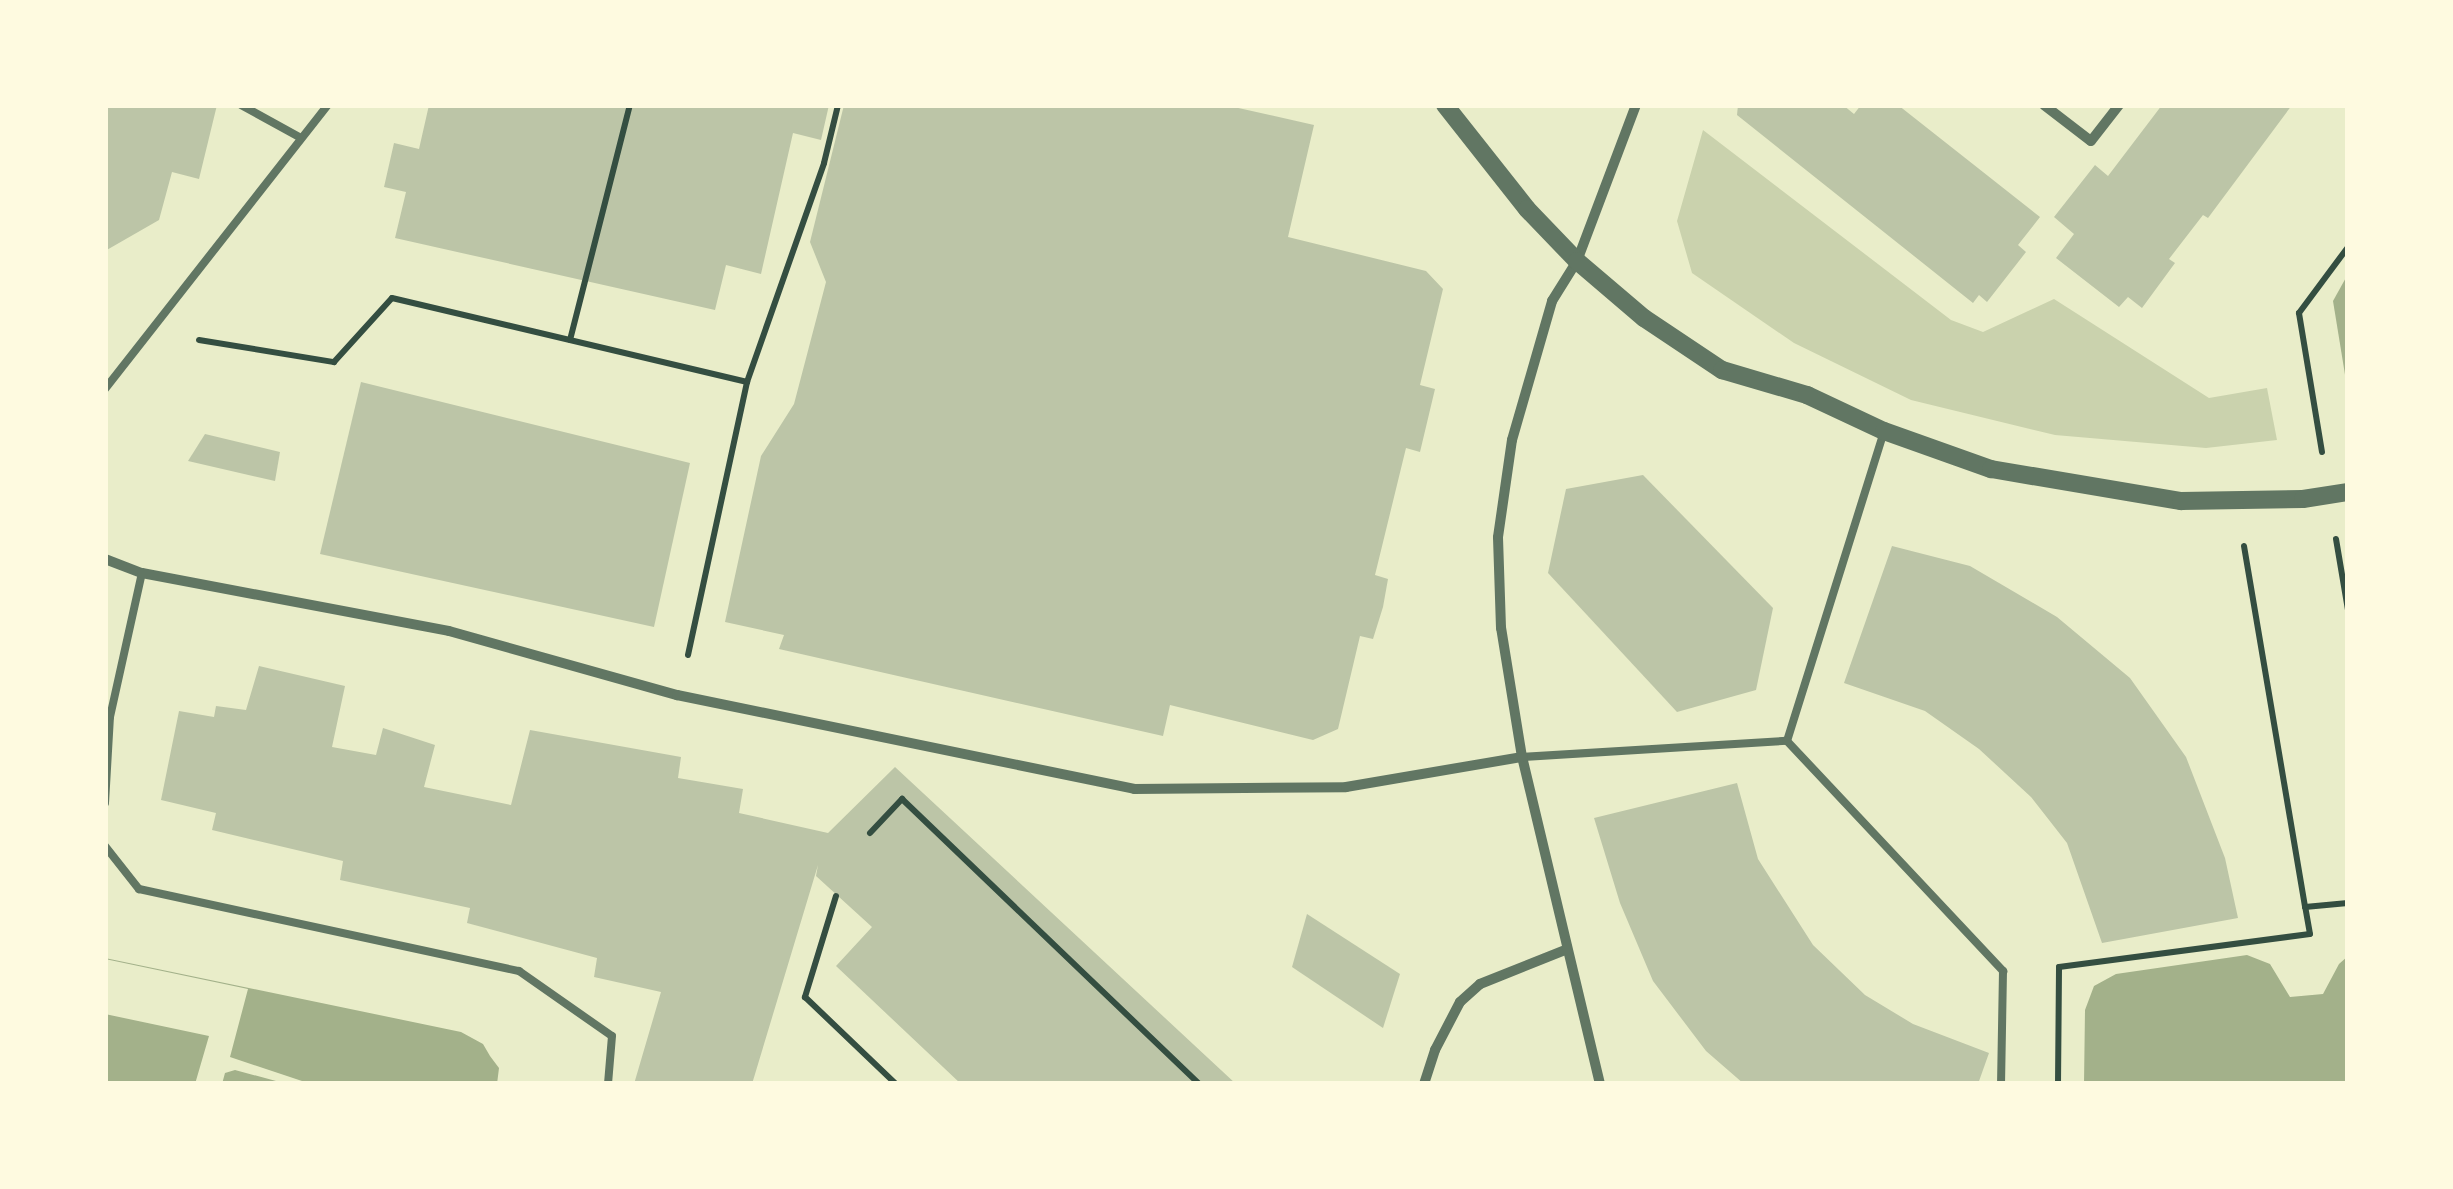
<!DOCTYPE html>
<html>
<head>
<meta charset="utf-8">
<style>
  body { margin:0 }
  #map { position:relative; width:2453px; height:1189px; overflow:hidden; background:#e9edc9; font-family:Montserrat,sans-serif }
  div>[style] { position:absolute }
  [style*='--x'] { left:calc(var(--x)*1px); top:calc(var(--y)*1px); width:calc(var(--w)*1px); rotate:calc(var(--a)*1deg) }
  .green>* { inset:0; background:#cad2ad }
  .water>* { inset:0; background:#a3b18a }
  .pier>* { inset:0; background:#e9edc9 }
  .building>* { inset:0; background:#bcc5a7 }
  .path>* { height:6px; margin:-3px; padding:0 3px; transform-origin:3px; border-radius:3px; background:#344e41 }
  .service>* { height:8px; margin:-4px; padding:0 4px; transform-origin:4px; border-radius:4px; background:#617663 }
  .minor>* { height:10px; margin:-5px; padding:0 5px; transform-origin:5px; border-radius:5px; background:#617663 }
  .tertiary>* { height:18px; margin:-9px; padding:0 9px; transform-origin:9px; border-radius:9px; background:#617663 }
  span { translate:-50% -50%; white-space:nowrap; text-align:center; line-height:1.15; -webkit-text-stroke:8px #fefae0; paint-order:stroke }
  .frame { position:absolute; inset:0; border:108px solid #fefae0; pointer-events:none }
</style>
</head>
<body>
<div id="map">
  <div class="green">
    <div style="clip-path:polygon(1703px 130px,1951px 320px,1983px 332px,2054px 299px,2209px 398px,2267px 388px,2277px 440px,2206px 448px,2055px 435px,1911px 400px,1794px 343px,1692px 273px,1677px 221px)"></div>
  </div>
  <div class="water">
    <div style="clip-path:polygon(2348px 274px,2348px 393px,2333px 301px)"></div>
    <div style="clip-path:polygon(2247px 955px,2270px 964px,2290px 997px,2323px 994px,2339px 964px,2348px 956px,2348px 1084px,2084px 1084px,2085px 1010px,2094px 986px,2116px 974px)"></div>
    <div style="clip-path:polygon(105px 958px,461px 1032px,483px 1044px,490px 1056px,499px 1068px,497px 1084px,105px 1084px)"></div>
  </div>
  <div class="pier">
    <div style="clip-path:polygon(105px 959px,248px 989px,230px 1057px,311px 1084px,287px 1084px,235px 1070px,225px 1073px,222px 1084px,195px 1084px,209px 1036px,105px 1014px)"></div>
  </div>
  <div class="building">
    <div style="clip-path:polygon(105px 105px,217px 105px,199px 179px,172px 172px,159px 220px,105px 251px)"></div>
    <div style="clip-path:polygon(429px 105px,829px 105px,821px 140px,793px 133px,761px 274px,726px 265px,715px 310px,395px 238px,406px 192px,384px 187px,394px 143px,419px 149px)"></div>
    <div style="clip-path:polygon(844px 105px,1225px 105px,1314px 125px,1288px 237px,1426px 271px,1443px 289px,1420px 385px,1435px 389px,1420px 452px,1406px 448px,1375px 575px,1388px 579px,1383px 607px,1373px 639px,1360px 636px,1338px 729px,1313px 740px,1170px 705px,1163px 736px,779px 649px,784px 635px,725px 622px,761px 456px,794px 404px,826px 282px,810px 242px)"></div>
    <div style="clip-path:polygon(1738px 105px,1843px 105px,1854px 114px,1861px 105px,1898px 105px,2040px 217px,2018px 245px,2026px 252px,1987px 302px,1979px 295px,1973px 303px,1737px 115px)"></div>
    <div style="clip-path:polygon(2162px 105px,2292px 105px,2208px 218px,2203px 215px,2169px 259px,2175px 263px,2142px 308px,2128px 297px,2119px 307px,2056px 258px,2074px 234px,2054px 217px,2095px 165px,2108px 176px)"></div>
    <div style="clip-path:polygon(361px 382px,690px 463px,654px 627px,320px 554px)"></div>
    <div style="clip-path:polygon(205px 434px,280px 452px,275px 481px,188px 461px)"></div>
    <div style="clip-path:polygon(1643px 475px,1773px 608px,1756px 690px,1677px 712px,1548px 573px,1566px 489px)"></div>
    <div style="clip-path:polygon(1892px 546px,1970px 566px,2057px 617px,2130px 678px,2186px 757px,2225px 858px,2238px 918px,2102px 943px,2067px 843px,2031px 797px,1979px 749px,1925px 711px,1844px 683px)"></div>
    <div style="clip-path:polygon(259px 666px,345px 686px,332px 747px,376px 755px,383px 728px,435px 745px,424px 787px,511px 805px,530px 730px,681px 757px,678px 778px,743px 789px,739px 813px,828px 833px,895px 767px,1236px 1084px,961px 1084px,836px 966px,872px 927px,816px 876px,818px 865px,752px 1084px,634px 1084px,661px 992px,594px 977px,597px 958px,467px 923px,470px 908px,340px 880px,343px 861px,212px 830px,216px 813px,161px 800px,179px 711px,214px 717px,216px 706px,246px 710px)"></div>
    <div style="clip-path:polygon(1737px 783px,1758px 859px,1813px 945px,1865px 995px,1913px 1024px,1989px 1053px,1978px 1084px,1744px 1084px,1706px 1051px,1653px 981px,1620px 903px,1594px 818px)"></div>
    <div style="clip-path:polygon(1307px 914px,1400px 974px,1383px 1028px,1292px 967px)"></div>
  </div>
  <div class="path">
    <div style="--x:199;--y:340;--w:137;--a:9.3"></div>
    <div style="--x:334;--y:362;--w:86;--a:-47.8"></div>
    <div style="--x:392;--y:298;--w:365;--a:13.3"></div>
    <div style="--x:570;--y:340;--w:243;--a:-75.7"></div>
    <div style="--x:2322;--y:452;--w:141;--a:-99.4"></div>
    <div style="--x:2299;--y:313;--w:82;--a:-53.4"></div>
    <div style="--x:2336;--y:539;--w:72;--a:80.4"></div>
    <div style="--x:2244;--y:546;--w:366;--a:80.4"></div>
    <div style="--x:2305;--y:907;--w:43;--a:-5.3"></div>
    <div style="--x:688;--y:655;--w:279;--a:-77.8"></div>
    <div style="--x:747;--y:382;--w:232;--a:-70.6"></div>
    <div style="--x:824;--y:163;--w:60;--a:-76.4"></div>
    <div style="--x:870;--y:833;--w:47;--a:-46.7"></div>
    <div style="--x:902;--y:799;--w:412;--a:43.8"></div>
    <div style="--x:836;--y:896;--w:106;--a:107.1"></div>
    <div style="--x:805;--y:997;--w:126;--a:43.7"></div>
    <div style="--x:2058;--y:1084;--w:117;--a:-89.5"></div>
    <div style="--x:2059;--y:967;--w:253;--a:-7.5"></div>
    <div style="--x:2310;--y:934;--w:27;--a:-100"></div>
  </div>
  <div class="service">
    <div style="--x:241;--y:105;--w:68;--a:28.8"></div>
    <div style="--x:105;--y:389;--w:361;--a:-51.9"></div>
    <div style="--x:1787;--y:741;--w:325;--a:-72.6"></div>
    <div style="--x:1522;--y:757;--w:265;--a:-3.5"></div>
    <div style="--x:1787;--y:741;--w:316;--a:46.8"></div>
    <div style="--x:2003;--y:971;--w:113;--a:91"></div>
    <div style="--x:105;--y:803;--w:86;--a:-86.7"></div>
    <div style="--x:110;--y:717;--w:148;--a:-77.5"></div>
    <div style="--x:105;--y:846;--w:55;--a:51.7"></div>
    <div style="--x:139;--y:889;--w:389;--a:12.2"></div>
    <div style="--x:519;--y:971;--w:113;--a:35"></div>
    <div style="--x:612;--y:1036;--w:48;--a:94.8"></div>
  </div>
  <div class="minor">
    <div style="--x:2044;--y:105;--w:59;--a:37.5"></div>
    <div style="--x:2091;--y:141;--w:46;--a:-52.1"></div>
    <div style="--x:105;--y:559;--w:40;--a:21"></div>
    <div style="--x:142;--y:573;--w:312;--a:10.7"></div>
    <div style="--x:449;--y:631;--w:237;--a:15.7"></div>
    <div style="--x:677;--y:695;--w:467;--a:11.6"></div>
    <div style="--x:1134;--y:789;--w:212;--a:-0.5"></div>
    <div style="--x:1346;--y:787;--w:179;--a:-9.7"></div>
    <div style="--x:1424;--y:1084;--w:36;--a:-72"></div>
    <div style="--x:1435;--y:1050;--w:54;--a:-62.5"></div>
    <div style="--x:1460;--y:1002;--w:27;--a:-42"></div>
    <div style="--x:1480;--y:984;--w:92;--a:-21.8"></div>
    <div style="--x:1600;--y:1084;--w:336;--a:-103.4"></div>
    <div style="--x:1522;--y:757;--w:131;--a:-99.2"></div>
    <div style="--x:1501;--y:628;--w:91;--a:-91.9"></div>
    <div style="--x:1498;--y:537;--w:98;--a:-81.8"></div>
    <div style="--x:1512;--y:440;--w:145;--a:-73.9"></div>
    <div style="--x:1552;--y:301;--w:47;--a:-58"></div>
    <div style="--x:1577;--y:261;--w:167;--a:-69.3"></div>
  </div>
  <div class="tertiary">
    <div style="--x:1445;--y:105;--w:132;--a:51.7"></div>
    <div style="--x:1527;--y:209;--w:72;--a:46.1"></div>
    <div style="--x:1577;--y:261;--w:88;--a:40.4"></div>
    <div style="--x:1644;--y:318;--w:94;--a:33.7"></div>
    <div style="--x:1722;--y:370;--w:89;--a:16.4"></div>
    <div style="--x:1807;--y:395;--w:85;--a:25.1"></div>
    <div style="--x:1884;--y:431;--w:114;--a:19.6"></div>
    <div style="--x:1991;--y:469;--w:193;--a:9.6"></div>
    <div style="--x:2181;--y:501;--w:122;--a:-0.9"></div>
    <div style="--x:2303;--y:499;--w:46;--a:-8.8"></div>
  </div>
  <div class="frame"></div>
</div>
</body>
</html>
